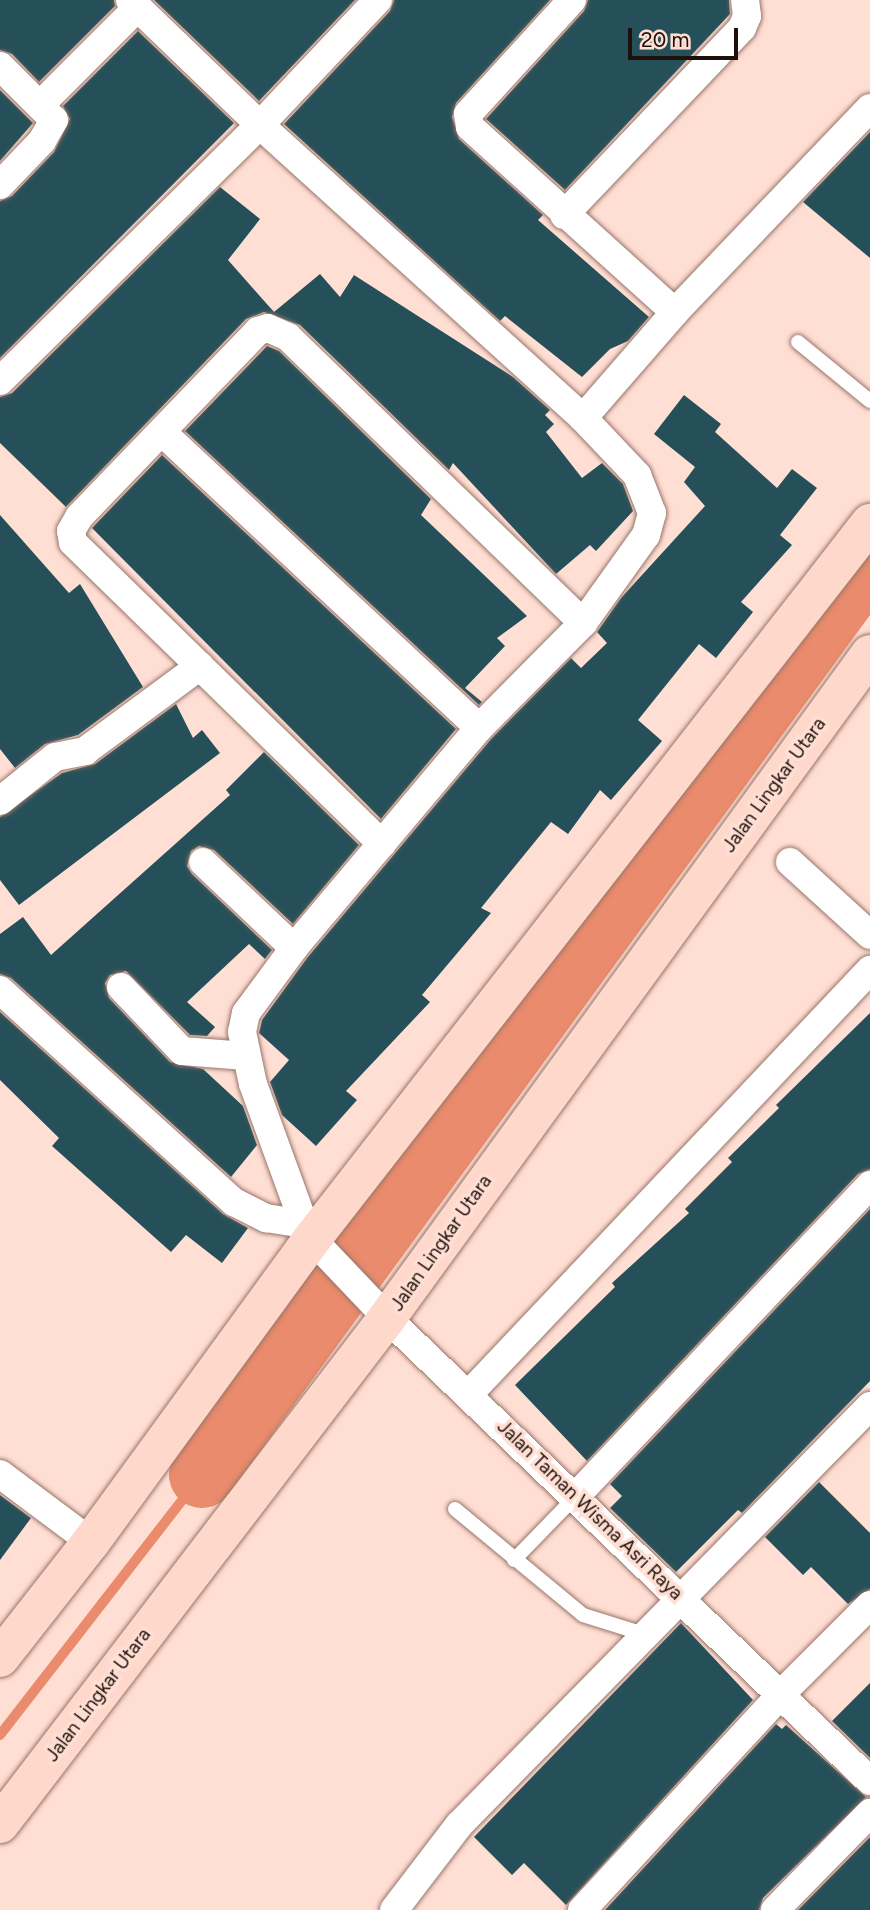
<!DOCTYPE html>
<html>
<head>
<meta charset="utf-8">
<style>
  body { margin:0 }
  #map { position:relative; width:870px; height:1910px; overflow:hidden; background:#ffded3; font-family:Figtree,sans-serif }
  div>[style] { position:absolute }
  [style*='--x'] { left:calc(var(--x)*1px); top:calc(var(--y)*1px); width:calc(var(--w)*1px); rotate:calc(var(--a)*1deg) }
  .stream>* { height:10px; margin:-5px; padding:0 5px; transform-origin:5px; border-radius:5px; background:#e98b6c }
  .river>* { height:66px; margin:-33px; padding:0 33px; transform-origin:33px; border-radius:33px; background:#e98b6c }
  .building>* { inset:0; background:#265059 }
  .roads { filter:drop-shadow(0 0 2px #997569) drop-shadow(0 0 2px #997569) }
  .service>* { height:14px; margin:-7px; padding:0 7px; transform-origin:7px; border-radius:7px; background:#fff }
  .minor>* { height:28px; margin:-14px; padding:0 14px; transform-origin:14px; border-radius:14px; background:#fff }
  .primary>* { height:38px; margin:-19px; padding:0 19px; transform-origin:19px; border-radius:19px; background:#fdd8cb }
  span { translate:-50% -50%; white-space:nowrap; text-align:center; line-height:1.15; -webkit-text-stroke:7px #ffded3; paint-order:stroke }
  .street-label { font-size:19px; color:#1e110c }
  .scale { position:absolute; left:628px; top:28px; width:110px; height:32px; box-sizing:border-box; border:4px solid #1e110c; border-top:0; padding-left:9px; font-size:21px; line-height:24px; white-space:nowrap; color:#1e110c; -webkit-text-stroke:5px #ffded3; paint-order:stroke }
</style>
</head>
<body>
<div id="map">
  <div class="stream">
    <div style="--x:0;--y:1735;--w:329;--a:-52.2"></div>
  </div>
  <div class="river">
    <div style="--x:202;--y:1475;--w:1134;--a:-53.9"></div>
  </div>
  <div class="building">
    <div style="clip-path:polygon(0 0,114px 0,115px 6px,39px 82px,12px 54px,0 50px)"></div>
    <div style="clip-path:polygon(154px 0,355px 0,259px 101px)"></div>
    <div style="clip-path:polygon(394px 0,550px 0,456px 103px,452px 117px,459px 139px,543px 215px,538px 220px,649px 317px,628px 341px,610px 349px,582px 377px,505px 316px,500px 321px,284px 124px,390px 11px)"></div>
    <div style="clip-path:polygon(588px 0,729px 0,730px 14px,565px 190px,486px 119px,584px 11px)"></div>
    <div style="clip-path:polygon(138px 31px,234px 123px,0 358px,0 201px,12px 196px,54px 152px,70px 119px,63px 106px)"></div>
    <div style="clip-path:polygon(0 90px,33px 123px,0 161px)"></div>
    <div style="clip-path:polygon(870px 132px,870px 258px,803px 202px)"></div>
    <div style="clip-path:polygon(220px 187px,260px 219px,228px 260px,274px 312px,320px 274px,340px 297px,354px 275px,513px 377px,550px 410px,545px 415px,554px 424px,546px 432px,582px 478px,602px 463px,623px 484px,633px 511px,596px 551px,590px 545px,556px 574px,453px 463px,449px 470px,300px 325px,264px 312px,246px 319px,66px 507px,0 443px,0 397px,12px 393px)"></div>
    <div style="clip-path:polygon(267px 346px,279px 351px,431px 499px,421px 515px,527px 616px,497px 638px,505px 646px,465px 688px,482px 702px,479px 705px,185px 431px)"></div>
    <div style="clip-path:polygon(684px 395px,721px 424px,715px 432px,777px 488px,792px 469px,817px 488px,780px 535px,792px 545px,741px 602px,753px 612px,716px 658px,699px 644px,638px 720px,662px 741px,611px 800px,600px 790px,568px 834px,551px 822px,481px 908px,491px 913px,422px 995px,430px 1002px,346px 1091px,357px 1100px,316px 1146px,282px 1115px,270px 1082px,289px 1060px,259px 1033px,262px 1020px,307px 958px,491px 739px,571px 658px,581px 668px,607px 643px,597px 632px,621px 598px,705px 506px,684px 482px,695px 467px,654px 434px)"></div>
    <div style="clip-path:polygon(162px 455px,456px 729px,381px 819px,92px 528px)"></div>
    <div style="clip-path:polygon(0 515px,69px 593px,80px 584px,143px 687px,78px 735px,45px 744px,15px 768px,0 749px)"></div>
    <div style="clip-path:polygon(176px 704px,193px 738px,202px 730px,220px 753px,19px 905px,0 880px,0 817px,62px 773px,95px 764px)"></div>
    <div style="clip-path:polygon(264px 752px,359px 845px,293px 924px,214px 850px,199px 846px,191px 851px,187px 866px,192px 874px,272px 950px,265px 959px,249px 944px,187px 1002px,215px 1027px,207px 1036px,190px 1035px,126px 971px,110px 975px,105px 983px,109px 998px,170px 1062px,203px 1069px,243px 1106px,257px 1145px,231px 1177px,11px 978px,0 974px,0 934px,23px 917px,51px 955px,230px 795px,226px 790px)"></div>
    <div style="clip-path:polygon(0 1012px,223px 1214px,248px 1228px,222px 1263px,186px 1235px,171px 1252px,52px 1146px,59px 1138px,0 1080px)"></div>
    <div style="clip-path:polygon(870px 1013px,870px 1169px,858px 1174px,587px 1461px,515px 1385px,615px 1287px,612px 1283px,689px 1213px,685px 1209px,732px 1162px,728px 1158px,779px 1108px,776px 1105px)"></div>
    <div style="clip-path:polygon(870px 1209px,870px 1381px,742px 1513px,738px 1510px,676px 1572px,610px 1508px,622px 1496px,610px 1484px)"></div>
    <div style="clip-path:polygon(819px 1482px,870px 1533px,870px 1589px,848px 1604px,811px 1567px,803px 1575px,765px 1537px)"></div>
    <div style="clip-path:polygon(0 1495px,31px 1518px,0 1560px)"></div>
    <div style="clip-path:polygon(681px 1623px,753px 1700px,566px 1905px,524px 1863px,512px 1875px,474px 1837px)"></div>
    <div style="clip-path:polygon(870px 1683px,870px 1758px,832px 1721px)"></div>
    <div style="clip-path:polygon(776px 1724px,782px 1729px,786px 1725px,866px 1797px,763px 1898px,759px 1910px,605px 1910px)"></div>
    <div style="clip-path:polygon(870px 1837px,870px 1910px,798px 1910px)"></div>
  </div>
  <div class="roads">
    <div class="service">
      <div style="--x:798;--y:342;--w:93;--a:39.3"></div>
      <div style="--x:455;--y:1509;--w:166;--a:39.6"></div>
      <div style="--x:583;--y:1615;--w:67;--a:17.4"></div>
      <div style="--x:514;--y:1560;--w:89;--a:-45.9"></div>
    </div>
    <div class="minor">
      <div style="--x:130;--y:0;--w:180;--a:43.9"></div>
      <div style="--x:260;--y:125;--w:436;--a:42.2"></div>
      <div style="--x:583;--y:418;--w:79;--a:46.5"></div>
      <div style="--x:637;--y:475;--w:41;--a:68.5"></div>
      <div style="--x:652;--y:513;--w:23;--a:105"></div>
      <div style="--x:646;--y:535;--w:108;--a:125.6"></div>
      <div style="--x:583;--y:623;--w:148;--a:134.7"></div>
      <div style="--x:479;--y:728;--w:287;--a:130.1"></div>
      <div style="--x:294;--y:948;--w:81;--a:126.4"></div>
      <div style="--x:246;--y:1013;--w:19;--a:102"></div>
      <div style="--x:242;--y:1032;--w:53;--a:78.1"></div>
      <div style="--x:253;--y:1084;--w:149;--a:70"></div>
      <div style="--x:304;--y:1224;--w:17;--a:62"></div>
      <div style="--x:312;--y:1239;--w:109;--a:46.5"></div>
      <div style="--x:387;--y:1318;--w:669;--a:43.79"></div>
      <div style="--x:572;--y:0;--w:154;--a:132.4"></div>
      <div style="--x:468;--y:114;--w:13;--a:81"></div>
      <div style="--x:470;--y:127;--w:276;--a:42.1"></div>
      <div style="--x:0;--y:66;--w:76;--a:45"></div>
      <div style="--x:54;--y:120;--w:24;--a:120"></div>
      <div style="--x:42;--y:141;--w:61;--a:133.7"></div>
      <div style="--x:41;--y:104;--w:137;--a:-45"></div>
      <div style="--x:564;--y:215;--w:258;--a:-46.4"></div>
      <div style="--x:742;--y:28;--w:13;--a:-67"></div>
      <div style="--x:747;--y:16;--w:16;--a:-97"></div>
      <div style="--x:0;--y:381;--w:365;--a:-44.6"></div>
      <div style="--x:260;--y:125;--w:172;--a:-46.7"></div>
      <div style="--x:583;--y:418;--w:140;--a:-49"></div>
      <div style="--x:675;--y:312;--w:282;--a:-46.3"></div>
      <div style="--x:163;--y:433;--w:432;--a:43"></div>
      <div style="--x:0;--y:801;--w:70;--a:-38.7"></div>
      <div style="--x:55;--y:757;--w:31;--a:-11"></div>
      <div style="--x:85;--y:751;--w:143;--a:-36.5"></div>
      <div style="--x:382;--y:844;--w:432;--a:-135.7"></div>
      <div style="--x:73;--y:542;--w:11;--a:-100"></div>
      <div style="--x:71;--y:531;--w:16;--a:-60"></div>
      <div style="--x:79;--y:517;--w:258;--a:-46.1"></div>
      <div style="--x:258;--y:331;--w:10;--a:-17"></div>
      <div style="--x:268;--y:328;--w:22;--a:24"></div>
      <div style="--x:288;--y:337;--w:411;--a:44.1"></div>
      <div style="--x:203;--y:862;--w:125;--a:43.4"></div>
      <div style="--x:790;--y:862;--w:108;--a:42.4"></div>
      <div style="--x:121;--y:987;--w:88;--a:46.4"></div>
      <div style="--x:182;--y:1051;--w:64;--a:4.5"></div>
      <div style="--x:0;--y:990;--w:316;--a:42.2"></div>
      <div style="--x:234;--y:1202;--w:36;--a:27"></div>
      <div style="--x:266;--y:1218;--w:38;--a:9"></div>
      <div style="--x:469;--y:1394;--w:584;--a:-46.6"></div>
      <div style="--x:0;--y:1474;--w:114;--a:36.8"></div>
      <div style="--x:576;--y:1496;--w:428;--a:-46.6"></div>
      <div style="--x:394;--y:1910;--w:107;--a:-52.6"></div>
      <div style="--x:459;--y:1825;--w:587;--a:-45.55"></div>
      <div style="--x:582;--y:1910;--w:294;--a:-47.3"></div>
      <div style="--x:781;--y:1694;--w:126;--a:-45"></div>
      <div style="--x:775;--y:1910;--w:136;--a:-45.6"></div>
    </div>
    <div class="primary">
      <div style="--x:0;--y:1658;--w:147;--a:-51.9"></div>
      <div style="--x:91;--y:1542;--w:375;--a:-53.9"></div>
      <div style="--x:312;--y:1239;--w:908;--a:-52.07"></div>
      <div style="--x:0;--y:1824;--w:637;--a:-52.59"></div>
      <div style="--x:387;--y:1318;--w:821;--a:-53.97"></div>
    </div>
  </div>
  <div class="street-label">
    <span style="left:774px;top:785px;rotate:-54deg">Jalan Lingkar Utara</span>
    <span style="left:441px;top:1243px;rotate:-55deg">Jalan Lingkar Utara</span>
    <span style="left:590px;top:1510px;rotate:44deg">Jalan Taman Wisma Asri Raya</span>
    <span style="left:98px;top:1695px;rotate:-53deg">Jalan Lingkar Utara</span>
  </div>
  <div class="scale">20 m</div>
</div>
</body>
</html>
